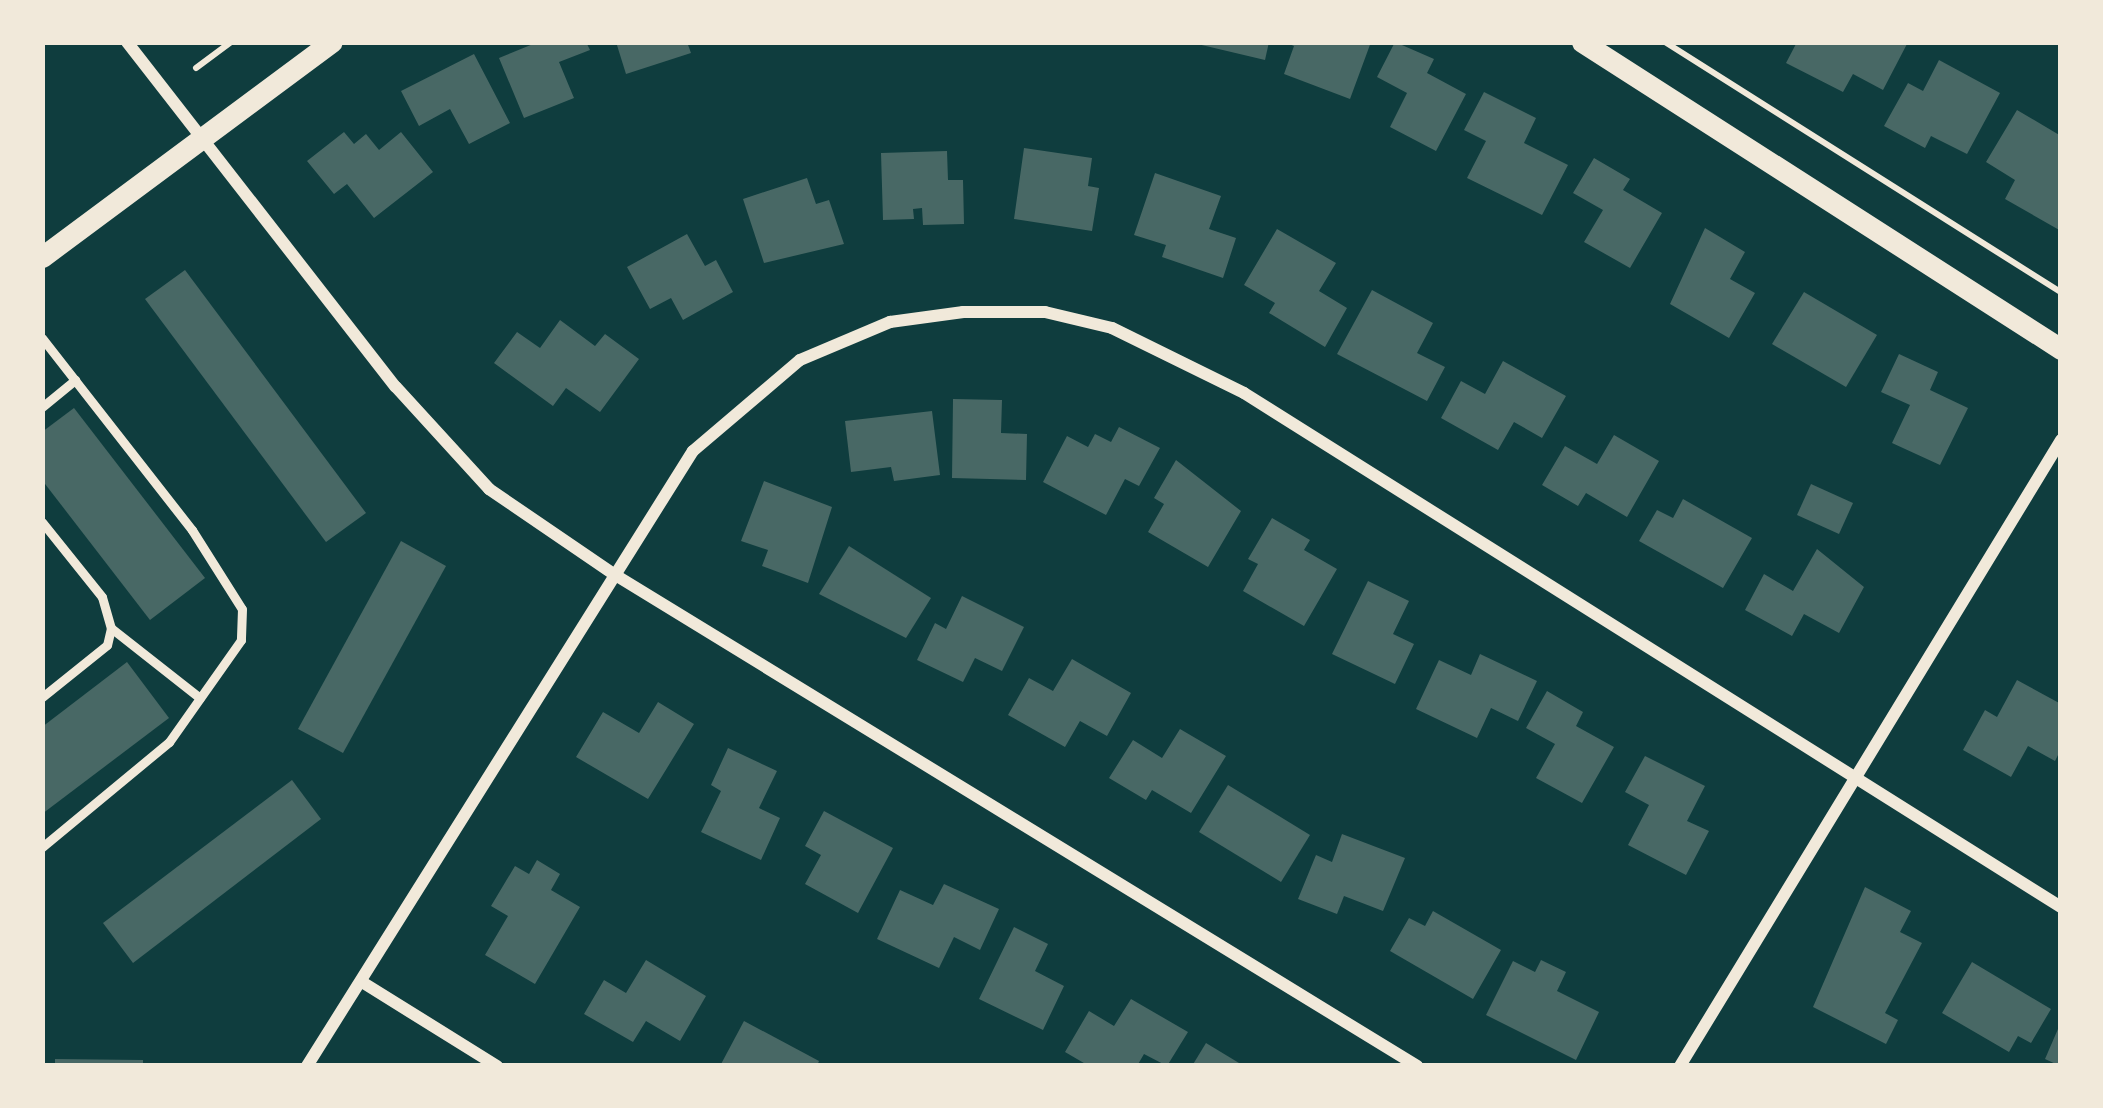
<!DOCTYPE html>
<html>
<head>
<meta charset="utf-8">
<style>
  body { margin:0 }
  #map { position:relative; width:2103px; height:1108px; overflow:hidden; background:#0f3d3e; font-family:"Varela Round",sans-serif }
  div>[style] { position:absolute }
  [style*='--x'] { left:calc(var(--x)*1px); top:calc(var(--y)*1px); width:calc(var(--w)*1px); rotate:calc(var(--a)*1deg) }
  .building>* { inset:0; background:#486865 }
  .path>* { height:6px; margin:-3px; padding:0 3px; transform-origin:3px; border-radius:3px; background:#f1e9da }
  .service>* { height:9px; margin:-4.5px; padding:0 4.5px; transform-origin:4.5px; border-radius:4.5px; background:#f1e9da }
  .minor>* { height:12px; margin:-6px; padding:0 6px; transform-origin:6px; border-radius:6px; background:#f1e9da }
  .tertiary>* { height:21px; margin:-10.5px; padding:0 10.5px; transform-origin:10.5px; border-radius:10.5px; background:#f1e9da }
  span { translate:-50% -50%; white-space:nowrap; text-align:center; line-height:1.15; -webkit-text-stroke:10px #f1e9da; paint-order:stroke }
  .frame { position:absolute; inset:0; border:45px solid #f1e9da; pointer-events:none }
</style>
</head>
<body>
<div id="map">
  <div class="building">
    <div style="clip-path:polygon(538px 42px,586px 42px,590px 50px,559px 62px,574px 98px,524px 118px,499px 58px)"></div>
    <div style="clip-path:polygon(616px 42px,687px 42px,691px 53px,626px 74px)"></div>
    <div style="clip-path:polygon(1189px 42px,1269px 42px,1265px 60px)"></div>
    <div style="clip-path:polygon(1371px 42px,1350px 99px,1284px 74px,1294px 46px,1284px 42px)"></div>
    <div style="clip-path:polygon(1395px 42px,1434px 59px,1427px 73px,1466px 94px,1436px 151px,1390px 127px,1407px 93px,1377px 77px)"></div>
    <div style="clip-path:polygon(1797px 42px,1908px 42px,1883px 90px,1853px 74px,1843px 92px,1786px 63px)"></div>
    <div style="clip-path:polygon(474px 54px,510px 123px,469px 144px,450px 109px,419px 126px,401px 91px)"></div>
    <div style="clip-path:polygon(1939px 60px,2000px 93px,1967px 154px,1931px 136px,1925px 148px,1884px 126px,1908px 83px,1923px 91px)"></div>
    <div style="clip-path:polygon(1484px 92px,1536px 118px,1524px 143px,1568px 165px,1542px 215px,1467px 178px,1486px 141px,1464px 130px)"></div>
    <div style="clip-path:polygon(2017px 110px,2061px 136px,2061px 231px,2005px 199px,2015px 180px,1986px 162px)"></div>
    <div style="clip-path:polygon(344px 132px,354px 144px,366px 134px,379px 150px,401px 132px,433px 172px,374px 218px,347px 184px,334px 194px,307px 161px)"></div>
    <div style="clip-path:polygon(1024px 148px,1092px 158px,1088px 186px,1099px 188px,1092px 231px,1014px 219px)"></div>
    <div style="clip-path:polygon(947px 151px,948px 180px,963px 180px,964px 224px,923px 225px,922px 208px,913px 209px,914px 219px,883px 220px,881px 153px)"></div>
    <div style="clip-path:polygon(1594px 158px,1630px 179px,1623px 190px,1662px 213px,1630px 268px,1584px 242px,1603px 210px,1573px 193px)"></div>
    <div style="clip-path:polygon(1155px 173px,1221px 196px,1209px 229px,1236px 238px,1223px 278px,1162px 257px,1166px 245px,1134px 235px)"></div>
    <div style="clip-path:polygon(807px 178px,816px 204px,829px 200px,844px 244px,764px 263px,743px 199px)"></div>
    <div style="clip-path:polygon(1705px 228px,1745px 252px,1730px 279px,1755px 293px,1729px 338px,1670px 304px)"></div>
    <div style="clip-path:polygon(1277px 229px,1336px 263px,1319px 291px,1347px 308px,1325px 347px,1269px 313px,1275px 303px,1244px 285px)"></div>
    <div style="clip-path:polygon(687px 234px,705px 266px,716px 260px,733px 292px,683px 320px,671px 298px,650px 309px,627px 267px)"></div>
    <div style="clip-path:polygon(185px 270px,366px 513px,326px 542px,145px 299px)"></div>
    <div style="clip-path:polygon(1372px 290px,1433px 323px,1417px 353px,1445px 367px,1427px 401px,1337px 354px)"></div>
    <div style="clip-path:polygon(1804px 292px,1877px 335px,1846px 387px,1772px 344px)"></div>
    <div style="clip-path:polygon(560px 320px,595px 346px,605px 334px,639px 359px,600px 412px,566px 388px,553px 406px,494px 363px,517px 332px,540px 348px)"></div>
    <div style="clip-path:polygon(1899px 354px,1938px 372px,1930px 390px,1968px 408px,1940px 465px,1892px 443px,1910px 405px,1881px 392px)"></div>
    <div style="clip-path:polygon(1503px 361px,1566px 396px,1542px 438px,1514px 422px,1498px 450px,1441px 418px,1461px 381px,1485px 394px)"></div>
    <div style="clip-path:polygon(953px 399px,1002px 400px,1001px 433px,1027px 434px,1026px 480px,952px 478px)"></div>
    <div style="clip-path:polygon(74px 408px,205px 578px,150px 620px,42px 480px,42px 432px)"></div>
    <div style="clip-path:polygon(932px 411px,940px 475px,894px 481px,891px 467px,851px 472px,845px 421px)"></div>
    <div style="clip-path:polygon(1119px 427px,1160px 448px,1139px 486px,1125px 479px,1106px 515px,1043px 482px,1067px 436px,1088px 447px,1095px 434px,1111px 442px)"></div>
    <div style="clip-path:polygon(1614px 435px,1659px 461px,1627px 517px,1586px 493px,1578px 506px,1542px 485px,1565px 446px,1597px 464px)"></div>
    <div style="clip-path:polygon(1176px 460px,1241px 511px,1208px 567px,1148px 532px,1164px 504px,1154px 498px)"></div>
    <div style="clip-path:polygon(764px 481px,832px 507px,808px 583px,762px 566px,768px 550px,741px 541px)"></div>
    <div style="clip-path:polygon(1811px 484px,1853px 503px,1839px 534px,1797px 515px)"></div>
    <div style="clip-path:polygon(1683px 499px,1752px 538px,1723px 588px,1639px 541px,1657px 510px,1673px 518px)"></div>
    <div style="clip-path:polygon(1272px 518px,1310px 540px,1304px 550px,1337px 569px,1304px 626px,1243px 591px,1258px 564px,1248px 559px)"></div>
    <div style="clip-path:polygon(401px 541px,446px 566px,343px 753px,298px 729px)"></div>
    <div style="clip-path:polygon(849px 546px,931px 598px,906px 638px,819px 594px)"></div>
    <div style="clip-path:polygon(1817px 549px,1864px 587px,1839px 633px,1804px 614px,1792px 636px,1745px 610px,1764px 574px,1793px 591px)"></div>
    <div style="clip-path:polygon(1368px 581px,1409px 601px,1393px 634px,1414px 644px,1395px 684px,1332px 654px)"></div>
    <div style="clip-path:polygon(962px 596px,1024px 627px,1002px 671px,975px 658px,963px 682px,917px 660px,935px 623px,946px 629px)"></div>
    <div style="clip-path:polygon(1480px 654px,1537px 681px,1518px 721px,1491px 708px,1477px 738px,1416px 709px,1439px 660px,1471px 675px)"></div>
    <div style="clip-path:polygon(1072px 659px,1131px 693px,1107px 736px,1080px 721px,1065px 747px,1008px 715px,1029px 678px,1053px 691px)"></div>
    <div style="clip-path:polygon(127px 662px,169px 718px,42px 814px,42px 727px)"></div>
    <div style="clip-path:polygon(2017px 680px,2061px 704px,2061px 749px,2055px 761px,2028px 746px,2011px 777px,1963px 750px,1985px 710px,1997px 717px)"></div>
    <div style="clip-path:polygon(1547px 691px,1583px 712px,1576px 726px,1614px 747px,1582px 803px,1536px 778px,1555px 744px,1526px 728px)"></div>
    <div style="clip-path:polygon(658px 702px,694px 724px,648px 799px,576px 757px,603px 712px,639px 733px)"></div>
    <div style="clip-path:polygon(1180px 729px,1226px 756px,1191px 813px,1152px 790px,1146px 800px,1109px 778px,1133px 740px,1162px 758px)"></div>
    <div style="clip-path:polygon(728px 748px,777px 771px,759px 808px,780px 818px,761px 860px,701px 832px,721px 791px,711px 785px)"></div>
    <div style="clip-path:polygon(1645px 756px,1705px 786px,1687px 821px,1709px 831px,1686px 875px,1628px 845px,1649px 805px,1625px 792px)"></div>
    <div style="clip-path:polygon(292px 780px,321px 819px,133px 963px,103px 923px)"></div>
    <div style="clip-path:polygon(1228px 785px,1310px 835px,1281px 882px,1199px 832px)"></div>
    <div style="clip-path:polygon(824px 811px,893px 848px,858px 913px,805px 884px,821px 855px,805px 846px)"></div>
    <div style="clip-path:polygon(1342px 834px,1405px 858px,1383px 911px,1344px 896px,1337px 914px,1298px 899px,1316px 855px,1332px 862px)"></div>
    <div style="clip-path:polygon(537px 860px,560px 874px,551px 890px,580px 907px,535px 984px,485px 955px,508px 916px,491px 906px,515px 866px,529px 874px)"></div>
    <div style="clip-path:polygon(944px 884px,999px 909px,980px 950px,954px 937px,939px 968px,877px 939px,900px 890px,933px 905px)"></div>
    <div style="clip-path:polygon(1865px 887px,1911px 911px,1900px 932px,1922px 943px,1885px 1013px,1898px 1020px,1886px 1044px,1813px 1007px)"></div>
    <div style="clip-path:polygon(1433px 911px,1501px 950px,1473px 999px,1390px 951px,1409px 918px,1425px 926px)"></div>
    <div style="clip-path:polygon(1014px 927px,1048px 944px,1035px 971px,1064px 986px,1043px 1030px,979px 999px)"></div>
    <div style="clip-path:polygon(646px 960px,706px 996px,680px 1041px,646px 1021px,633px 1042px,584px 1014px,604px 980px,626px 993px)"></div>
    <div style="clip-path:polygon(1541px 960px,1566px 972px,1557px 991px,1599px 1012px,1576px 1060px,1486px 1015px,1513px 961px,1535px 972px)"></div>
    <div style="clip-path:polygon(1972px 962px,2051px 1009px,2031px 1043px,2018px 1036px,2009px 1052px,1942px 1013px)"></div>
    <div style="clip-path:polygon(1131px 999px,1188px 1032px,1167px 1066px,1144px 1054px,1137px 1066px,1089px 1066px,1065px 1052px,1089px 1011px,1114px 1026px)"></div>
    <div style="clip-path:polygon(744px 1021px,819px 1061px,817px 1066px,720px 1066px)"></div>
    <div style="clip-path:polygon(2061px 1022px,2061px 1066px,2060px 1066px,2045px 1059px)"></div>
    <div style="clip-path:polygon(1206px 1043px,1244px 1066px,1192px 1066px)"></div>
    <div style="clip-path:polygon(55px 1059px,143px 1060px,143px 1066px,55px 1066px)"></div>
  </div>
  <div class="path">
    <div style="--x:1665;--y:42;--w:468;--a:32.3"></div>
    <div style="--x:196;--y:68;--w:44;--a:-36.6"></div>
  </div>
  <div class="service">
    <div style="--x:42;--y:338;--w:244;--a:52"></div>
    <div style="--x:192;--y:530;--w:93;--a:57.7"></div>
    <div style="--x:242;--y:609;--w:31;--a:92"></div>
    <div style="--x:241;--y:640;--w:125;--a:125.2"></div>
    <div style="--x:169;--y:742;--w:165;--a:140.4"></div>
    <div style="--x:42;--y:407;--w:43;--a:-39.3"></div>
    <div style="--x:42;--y:522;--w:96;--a:51.3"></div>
    <div style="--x:102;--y:597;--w:32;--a:74"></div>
    <div style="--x:111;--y:628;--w:17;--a:103"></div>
    <div style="--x:107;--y:645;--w:83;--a:141.3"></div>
    <div style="--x:111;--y:628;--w:113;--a:38.2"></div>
  </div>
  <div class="minor">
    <div style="--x:127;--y:42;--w:437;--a:52.1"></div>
    <div style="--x:396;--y:387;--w:138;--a:47.6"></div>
    <div style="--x:489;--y:489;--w:149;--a:34.3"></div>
    <div style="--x:612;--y:573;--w:944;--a:31.48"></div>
    <div style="--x:362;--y:982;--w:159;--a:31.9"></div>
    <div style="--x:307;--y:1066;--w:726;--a:-57.89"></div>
    <div style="--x:693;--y:451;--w:140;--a:-40.4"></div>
    <div style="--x:800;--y:360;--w:98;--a:-22.9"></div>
    <div style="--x:890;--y:322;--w:74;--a:-7.8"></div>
    <div style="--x:963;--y:312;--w:82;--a:0"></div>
    <div style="--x:1045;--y:312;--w:69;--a:13.4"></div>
    <div style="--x:1112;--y:328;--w:147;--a:26.2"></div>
    <div style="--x:1244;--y:393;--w:965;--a:32.18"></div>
    <div style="--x:1680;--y:1066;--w:733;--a:-58.67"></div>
  </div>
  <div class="tertiary">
    <div style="--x:1582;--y:42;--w:569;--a:32.66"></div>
    <div style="--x:42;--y:257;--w:361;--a:-36.6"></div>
  </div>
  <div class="frame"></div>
</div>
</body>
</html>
